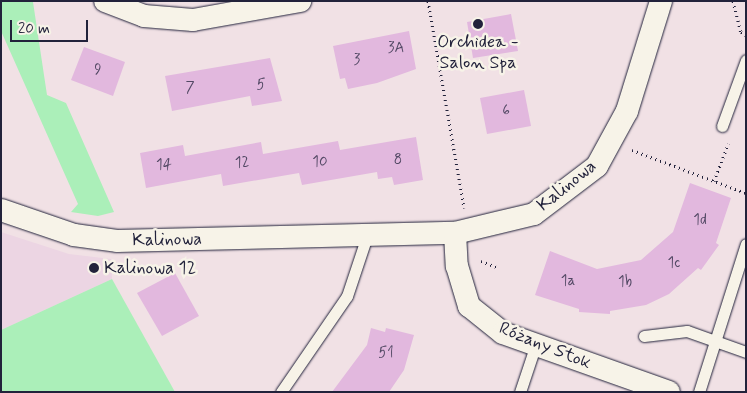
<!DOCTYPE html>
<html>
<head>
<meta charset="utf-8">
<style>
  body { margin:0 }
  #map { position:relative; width:747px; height:393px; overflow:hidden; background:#f1e1e5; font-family:Mynerve,sans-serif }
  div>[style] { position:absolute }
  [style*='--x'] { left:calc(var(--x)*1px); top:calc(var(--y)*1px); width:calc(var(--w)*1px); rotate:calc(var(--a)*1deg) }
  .built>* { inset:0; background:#ecd5e3 }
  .green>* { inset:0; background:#abefb9 }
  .building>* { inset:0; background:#e2b8de }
  .path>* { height:3px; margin-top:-1.5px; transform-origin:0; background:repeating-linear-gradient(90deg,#22223b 0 1px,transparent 0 5px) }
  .roads { filter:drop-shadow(0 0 1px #22223b) drop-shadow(0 0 1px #22223b) }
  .service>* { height:11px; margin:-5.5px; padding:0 5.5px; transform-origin:5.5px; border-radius:5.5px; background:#f7f3e8 }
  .minor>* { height:22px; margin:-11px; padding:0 11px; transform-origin:11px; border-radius:11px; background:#f7f3e8 }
  .dots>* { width:14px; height:14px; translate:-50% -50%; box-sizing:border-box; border:2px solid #f7f3e8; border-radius:50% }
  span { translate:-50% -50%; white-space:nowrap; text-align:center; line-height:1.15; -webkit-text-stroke:5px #f7f3e8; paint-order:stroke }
  .number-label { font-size:15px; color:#524864 }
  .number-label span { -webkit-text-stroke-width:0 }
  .poi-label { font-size:18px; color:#22223b }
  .left { translate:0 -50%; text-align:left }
  .street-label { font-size:18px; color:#22223b }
  .frame { position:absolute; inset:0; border:2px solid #22223b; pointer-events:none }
  .scale { position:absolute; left:10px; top:20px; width:78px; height:22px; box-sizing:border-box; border:2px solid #22223b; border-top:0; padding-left:6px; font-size:15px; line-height:18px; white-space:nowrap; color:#22223b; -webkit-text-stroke:4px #f7f3e8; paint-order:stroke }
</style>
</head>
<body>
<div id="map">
  <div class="built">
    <div style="clip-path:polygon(1px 232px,69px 254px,111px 259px,112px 279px,1px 330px)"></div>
  </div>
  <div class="green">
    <div style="clip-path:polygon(1px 1px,33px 2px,47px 95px,66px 103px,114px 212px,98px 216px,71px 212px,78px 204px,1px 31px)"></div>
    <div style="clip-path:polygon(112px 279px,175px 392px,1px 392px,1px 330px)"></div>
  </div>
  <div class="building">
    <div style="clip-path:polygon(511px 14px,518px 51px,473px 58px,467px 22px)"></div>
    <div style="clip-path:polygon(409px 31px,416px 69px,377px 83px,348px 89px,345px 78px,340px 79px,333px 46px)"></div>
    <div style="clip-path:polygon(84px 47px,125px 62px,113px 96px,71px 80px)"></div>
    <div style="clip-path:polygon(270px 58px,282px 101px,252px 106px,250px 96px,172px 111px,165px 76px)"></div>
    <div style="clip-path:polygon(524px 90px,531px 126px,487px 134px,480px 98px)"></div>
    <div style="clip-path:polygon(416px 137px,423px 180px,394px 185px,392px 177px,378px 179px,377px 172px,302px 185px,299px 173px,223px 186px,221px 174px,146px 188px,140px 153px,183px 145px,185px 156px,261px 142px,263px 154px,338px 141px,340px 150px)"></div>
    <div style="clip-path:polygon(690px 183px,731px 198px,716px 243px,719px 245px,701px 270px,698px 268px,669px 294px,646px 305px,610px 311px,610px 314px,579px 312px,579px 309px,535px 295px,550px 251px,597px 269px,641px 260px,673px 232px)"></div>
    <div style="clip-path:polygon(175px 273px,199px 316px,162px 336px,137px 293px)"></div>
    <div style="clip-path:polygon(371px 328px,385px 332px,386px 328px,414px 335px,404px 370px,389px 392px,332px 392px,367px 345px)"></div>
  </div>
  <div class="path">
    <div style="--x:428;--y:1;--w:210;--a:80.1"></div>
    <div style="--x:733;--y:1;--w:32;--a:76"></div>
    <div style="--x:741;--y:32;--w:6;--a:31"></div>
    <div style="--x:632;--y:150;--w:122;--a:20.7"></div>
    <div style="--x:714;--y:181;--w:40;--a:-69"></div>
    <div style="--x:481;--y:261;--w:17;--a:21"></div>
  </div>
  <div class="roads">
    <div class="service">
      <div style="--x:722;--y:126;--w:70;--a:-70"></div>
      <div style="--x:644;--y:336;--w:43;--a:-6.6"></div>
      <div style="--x:687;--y:331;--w:63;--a:19.6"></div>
      <div style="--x:281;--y:392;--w:116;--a:-55.5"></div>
      <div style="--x:347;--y:296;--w:63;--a:-71.6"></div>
      <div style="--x:520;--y:392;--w:51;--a:-71.6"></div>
      <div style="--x:699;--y:392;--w:155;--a:-72.4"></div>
    </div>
    <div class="minor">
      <div style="--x:105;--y:1;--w:42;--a:21"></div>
      <div style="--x:144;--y:16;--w:49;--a:4.7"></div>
      <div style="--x:193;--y:20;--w:109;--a:-10.1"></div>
      <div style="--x:1;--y:210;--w:77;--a:18.9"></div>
      <div style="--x:74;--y:235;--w:43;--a:7.9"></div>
      <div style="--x:117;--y:241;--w:338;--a:-1.4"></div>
      <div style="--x:455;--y:233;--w:81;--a:-13.5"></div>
      <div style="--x:534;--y:214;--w:79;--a:-37.3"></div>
      <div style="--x:597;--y:166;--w:63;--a:-61.4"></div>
      <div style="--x:627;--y:111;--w:115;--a:-72.8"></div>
      <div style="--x:455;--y:233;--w:33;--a:87"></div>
      <div style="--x:457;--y:266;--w:42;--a:73.3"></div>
      <div style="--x:469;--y:306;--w:43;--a:38.5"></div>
      <div style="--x:503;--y:333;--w:176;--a:19.6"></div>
    </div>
  </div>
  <div class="dots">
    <div style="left:478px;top:24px;background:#22223b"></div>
    <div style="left:94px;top:268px;background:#22223b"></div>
  </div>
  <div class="number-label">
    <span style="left:396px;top:49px">3A</span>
    <span style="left:357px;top:61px">3</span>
    <span style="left:98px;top:71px">9</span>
    <span style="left:261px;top:86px">5</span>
    <span style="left:190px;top:89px">7</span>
    <span style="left:506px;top:112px">6</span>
    <span style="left:398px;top:161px">8</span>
    <span style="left:320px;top:163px">10</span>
    <span style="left:242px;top:164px">12</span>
    <span style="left:164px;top:166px">14</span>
    <span style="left:700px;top:221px">1d</span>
    <span style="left:674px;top:264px">1c</span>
    <span style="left:568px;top:282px">1a</span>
    <span style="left:625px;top:283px">1b</span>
    <span style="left:386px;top:354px">51</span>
  </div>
  <div class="poi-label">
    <span style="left:478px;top:53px">Orchidea -<br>Salon Spa</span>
    <span class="left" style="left:104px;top:268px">Kalinowa 12</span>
  </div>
  <div class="street-label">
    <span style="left:567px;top:186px;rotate:-39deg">Kalinowa</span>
    <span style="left:167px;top:240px;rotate:-1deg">Kalinowa</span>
    <span style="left:545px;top:346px;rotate:22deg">Różany Stok</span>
  </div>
  <div class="frame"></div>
  <div class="scale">20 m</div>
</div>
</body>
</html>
